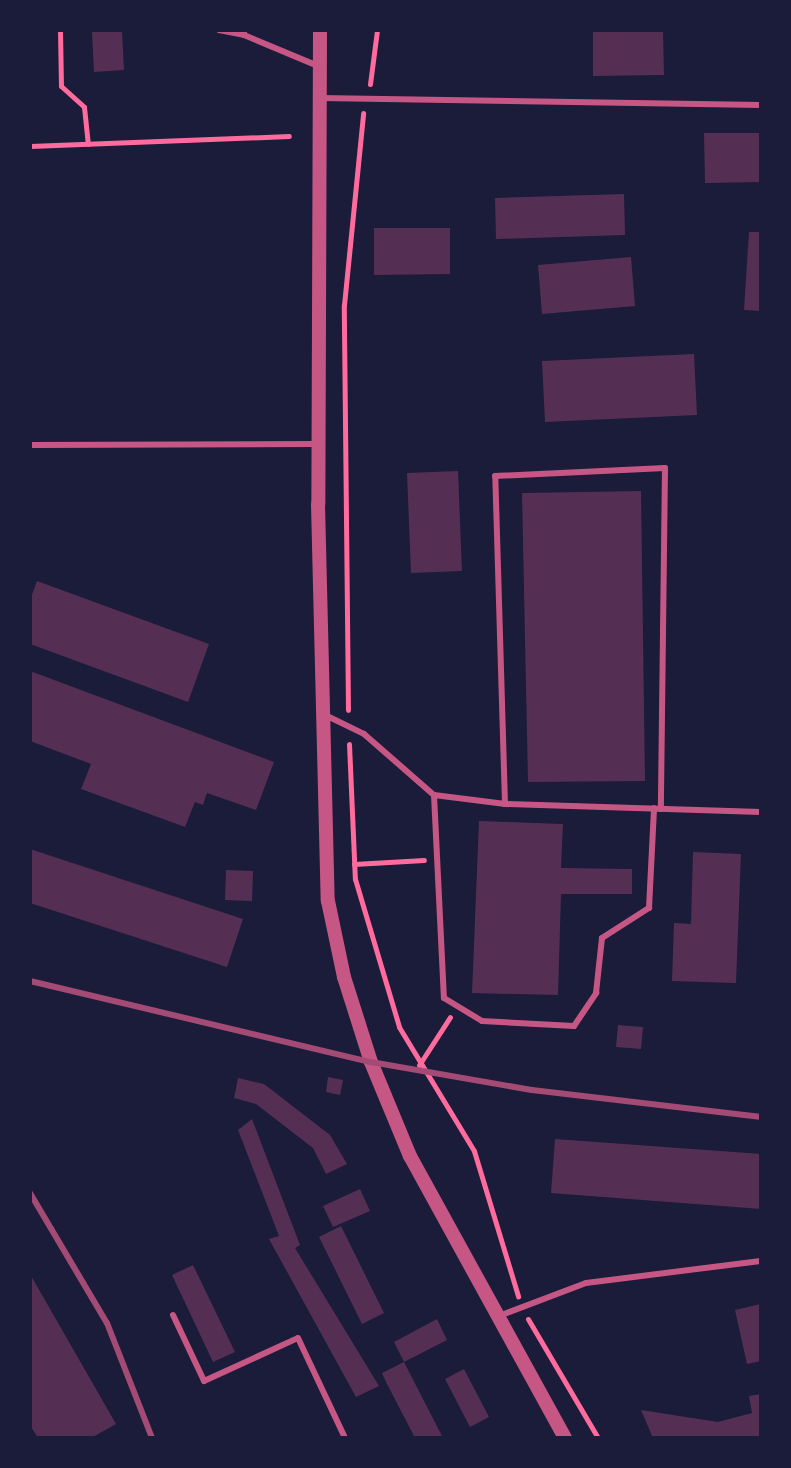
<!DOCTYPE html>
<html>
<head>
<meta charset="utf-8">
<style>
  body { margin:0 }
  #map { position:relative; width:791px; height:1468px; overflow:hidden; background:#1b1b3a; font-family:"Golos Text",sans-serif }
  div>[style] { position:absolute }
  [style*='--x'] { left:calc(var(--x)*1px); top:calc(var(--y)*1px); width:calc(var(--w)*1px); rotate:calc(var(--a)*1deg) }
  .building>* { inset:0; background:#542f53 }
  .path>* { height:5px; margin:-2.5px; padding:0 2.5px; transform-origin:2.5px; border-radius:2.5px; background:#ff6b9d }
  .service>* { height:6px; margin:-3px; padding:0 3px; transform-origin:3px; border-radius:3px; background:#c65784 }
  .tertiary>* { height:14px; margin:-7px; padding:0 7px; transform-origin:7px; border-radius:7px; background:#c65784 }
  .rail>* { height:6px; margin:-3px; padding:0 3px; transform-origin:3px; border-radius:3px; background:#a44b75 }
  span { translate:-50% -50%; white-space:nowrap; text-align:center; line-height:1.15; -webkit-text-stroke:7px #1b1b3a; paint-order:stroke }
  .frame { position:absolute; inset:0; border:32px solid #1b1b3a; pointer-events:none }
</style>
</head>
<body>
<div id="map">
  <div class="building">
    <div style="clip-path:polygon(593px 30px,663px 30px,664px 75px,593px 76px)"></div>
    <div style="clip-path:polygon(122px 31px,124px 70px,94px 72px,92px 32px)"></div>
    <div style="clip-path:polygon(704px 133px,761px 133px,761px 182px,705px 183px)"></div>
    <div style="clip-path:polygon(624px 194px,625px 235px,496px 239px,495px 198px)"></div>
    <div style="clip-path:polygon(374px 228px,450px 228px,450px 274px,374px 275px)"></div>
    <div style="clip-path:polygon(749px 232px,761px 232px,761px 311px,744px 310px)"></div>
    <div style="clip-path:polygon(631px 257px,635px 306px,542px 314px,538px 265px)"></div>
    <div style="clip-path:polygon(694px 354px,697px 415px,545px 422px,542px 361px)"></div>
    <div style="clip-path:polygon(458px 471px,462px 571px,411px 573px,407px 473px)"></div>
    <div style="clip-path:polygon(641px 491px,645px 781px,528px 782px,522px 493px)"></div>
    <div style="clip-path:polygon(37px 581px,209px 644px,188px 702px,30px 644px,30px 600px)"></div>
    <div style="clip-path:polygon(30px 671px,274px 762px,256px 810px,207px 793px,203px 805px,195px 802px,185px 827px,81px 789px,91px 764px,30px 741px)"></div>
    <div style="clip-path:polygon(479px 821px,563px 824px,561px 868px,632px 869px,632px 894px,561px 894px,558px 995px,472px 993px)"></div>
    <div style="clip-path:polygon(30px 849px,243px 919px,227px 967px,30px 903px)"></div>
    <div style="clip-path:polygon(693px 852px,741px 854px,736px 983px,672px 981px,674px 923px,691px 924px)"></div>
    <div style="clip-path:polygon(226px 870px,253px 871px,252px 901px,225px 900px)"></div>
    <div style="clip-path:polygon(618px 1025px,643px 1027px,641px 1049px,616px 1047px)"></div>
    <div style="clip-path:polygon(328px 1077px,343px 1080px,340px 1095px,326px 1092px)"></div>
    <div style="clip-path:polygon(238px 1078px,264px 1084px,330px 1135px,347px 1164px,326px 1174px,313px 1148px,256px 1104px,234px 1098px)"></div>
    <div style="clip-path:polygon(252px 1119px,300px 1245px,295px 1248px,379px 1386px,356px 1397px,269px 1239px,279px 1236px,238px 1130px)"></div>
    <div style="clip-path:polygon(555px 1139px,761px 1154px,761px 1209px,551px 1193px)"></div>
    <div style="clip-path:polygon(360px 1189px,370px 1211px,333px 1227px,323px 1206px)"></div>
    <div style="clip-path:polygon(341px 1226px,384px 1313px,362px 1324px,319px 1237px)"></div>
    <div style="clip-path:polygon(193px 1265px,235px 1352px,213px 1362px,172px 1275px)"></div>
    <div style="clip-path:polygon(30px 1274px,116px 1424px,91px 1438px,38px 1438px,30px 1425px)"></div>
    <div style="clip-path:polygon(761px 1304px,761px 1361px,747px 1364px,735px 1310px)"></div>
    <div style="clip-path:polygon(437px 1319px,447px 1340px,404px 1362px,394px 1342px)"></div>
    <div style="clip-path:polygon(404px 1362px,443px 1438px,415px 1438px,386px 1382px,382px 1373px)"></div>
    <div style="clip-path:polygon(464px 1369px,489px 1417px,470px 1427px,445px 1379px)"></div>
    <div style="clip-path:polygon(761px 1394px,761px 1438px,653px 1438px,641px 1410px,718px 1422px,752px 1413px,749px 1396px)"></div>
  </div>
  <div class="path">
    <div style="--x:60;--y:30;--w:56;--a:89"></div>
    <div style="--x:61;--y:86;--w:31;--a:42"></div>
    <div style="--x:84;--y:107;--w:37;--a:84"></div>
    <div style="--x:370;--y:84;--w:54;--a:-82.6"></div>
    <div style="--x:30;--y:146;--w:259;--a:-2.2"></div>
    <div style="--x:348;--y:710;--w:405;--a:-90.6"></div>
    <div style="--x:344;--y:305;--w:193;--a:-84.3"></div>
    <div style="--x:349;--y:744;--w:135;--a:87.5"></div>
    <div style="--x:355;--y:879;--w:154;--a:73.4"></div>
    <div style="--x:399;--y:1027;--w:145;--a:58.8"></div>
    <div style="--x:474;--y:1151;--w:152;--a:73.1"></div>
    <div style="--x:354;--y:864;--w:70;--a:-3.3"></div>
    <div style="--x:419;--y:1065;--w:57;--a:-57.1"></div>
    <div style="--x:528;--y:1319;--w:138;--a:59.5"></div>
  </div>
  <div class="service">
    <div style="--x:219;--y:30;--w:25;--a:11"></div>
    <div style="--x:244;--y:30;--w:5;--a:90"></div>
    <div style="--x:244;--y:35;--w:80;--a:22.7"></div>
    <div style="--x:320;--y:98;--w:441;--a:0.9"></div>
    <div style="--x:30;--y:445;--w:288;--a:-0.2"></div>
    <div style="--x:323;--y:714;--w:46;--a:26"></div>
    <div style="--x:364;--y:734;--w:93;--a:41.1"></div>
    <div style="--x:434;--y:795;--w:203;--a:87.2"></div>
    <div style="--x:444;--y:998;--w:44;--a:31.2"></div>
    <div style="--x:482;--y:1021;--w:92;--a:3.1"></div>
    <div style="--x:574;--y:1026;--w:40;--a:-56"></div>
    <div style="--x:596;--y:993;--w:55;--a:-83.8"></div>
    <div style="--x:602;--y:938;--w:56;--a:-32.6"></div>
    <div style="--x:649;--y:908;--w:100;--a:-87.1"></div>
    <div style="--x:434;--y:795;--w:72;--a:7.2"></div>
    <div style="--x:505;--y:804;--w:256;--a:1.8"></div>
    <div style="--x:505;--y:804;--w:328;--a:-91.7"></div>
    <div style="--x:495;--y:476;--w:170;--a:-2.7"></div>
    <div style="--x:665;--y:468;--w:341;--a:90.7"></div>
    <div style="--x:173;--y:1315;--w:73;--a:64.8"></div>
    <div style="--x:204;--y:1381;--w:103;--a:-24.6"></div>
    <div style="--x:298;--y:1338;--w:110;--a:64.8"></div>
    <div style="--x:499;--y:1316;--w:93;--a:-20.8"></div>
    <div style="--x:586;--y:1283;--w:176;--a:-7.2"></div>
  </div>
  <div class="tertiary">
    <div style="--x:320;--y:30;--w:474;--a:90.2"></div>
    <div style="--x:318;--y:504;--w:397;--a:88.6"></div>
    <div style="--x:328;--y:901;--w:78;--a:78.1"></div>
    <div style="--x:344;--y:977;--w:89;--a:72.4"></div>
    <div style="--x:371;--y:1062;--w:102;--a:67.5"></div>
    <div style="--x:410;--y:1156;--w:322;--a:61.2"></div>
  </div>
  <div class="rail">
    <div style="--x:30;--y:981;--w:350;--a:13.4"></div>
    <div style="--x:371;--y:1062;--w:163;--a:9.9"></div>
    <div style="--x:532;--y:1090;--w:231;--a:6.7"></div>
    <div style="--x:30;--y:1193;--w:151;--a:59.4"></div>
    <div style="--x:107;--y:1323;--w:123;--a:68.6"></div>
  </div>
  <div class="frame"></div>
</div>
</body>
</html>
